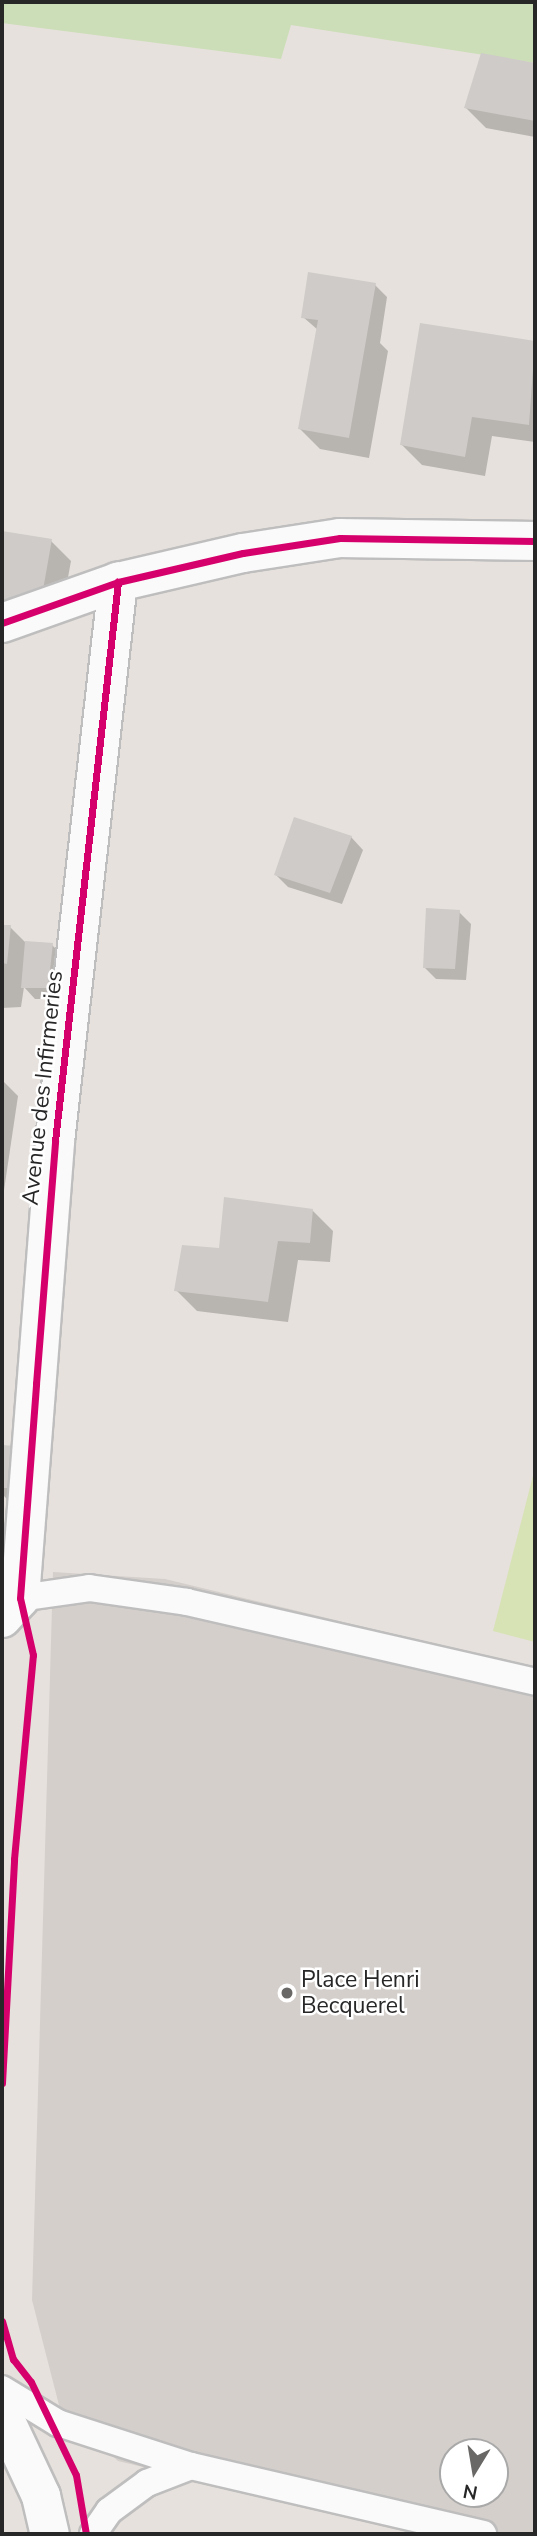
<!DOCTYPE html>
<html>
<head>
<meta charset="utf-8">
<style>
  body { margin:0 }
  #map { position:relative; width:537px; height:2536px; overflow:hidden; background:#e6e1dc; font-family:"Nunito Sans",sans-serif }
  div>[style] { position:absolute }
  .green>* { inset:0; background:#ccdeb7 }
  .pitch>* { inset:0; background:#d7e2b5 }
  .plaza>* { inset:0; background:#d4cfcb }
  .shadow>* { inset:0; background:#0003 }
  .building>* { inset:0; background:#cecbc8 }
  .roads { filter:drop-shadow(2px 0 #bfbebe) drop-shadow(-2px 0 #bfbebe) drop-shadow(0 2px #bfbebe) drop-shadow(0 -2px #bfbebe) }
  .lane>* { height:26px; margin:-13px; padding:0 13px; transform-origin:13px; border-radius:13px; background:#fbfafa }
  .street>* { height:38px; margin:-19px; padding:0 19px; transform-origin:19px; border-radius:19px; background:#fbfafa }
  .cycleway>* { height:7px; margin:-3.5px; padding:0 3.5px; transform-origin:3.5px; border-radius:3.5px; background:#d6006c }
  .dots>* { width:19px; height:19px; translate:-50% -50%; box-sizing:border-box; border:4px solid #fff; border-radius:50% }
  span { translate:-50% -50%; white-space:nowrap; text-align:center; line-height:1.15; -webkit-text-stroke:5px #fff; paint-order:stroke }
  .street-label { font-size:23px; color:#272727 }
  .poi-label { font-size:23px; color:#272727 }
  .left { translate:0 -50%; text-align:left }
  .frame { position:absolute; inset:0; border:4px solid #272727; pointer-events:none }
  .north { position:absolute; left:439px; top:2438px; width:70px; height:70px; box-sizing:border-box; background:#fff; border:2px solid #a9a9a9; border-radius:50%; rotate:191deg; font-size:19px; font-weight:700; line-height:28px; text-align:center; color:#272727 }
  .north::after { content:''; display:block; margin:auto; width:24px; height:32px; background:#6a6866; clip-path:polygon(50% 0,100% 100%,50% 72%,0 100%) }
</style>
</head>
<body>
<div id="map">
  <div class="green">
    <div style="clip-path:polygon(2px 2px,535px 2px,535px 63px,291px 25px,281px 59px,2px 23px)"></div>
  </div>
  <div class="pitch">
    <div style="clip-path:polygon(535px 1468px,535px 1642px,493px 1631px)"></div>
  </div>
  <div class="plaza">
    <div style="clip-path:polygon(evenodd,53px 1572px,165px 1579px,535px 1668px,535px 2534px,423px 2534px,118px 2461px,60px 2409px,32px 2300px,53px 1572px,453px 2452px,495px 2452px,495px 2494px,453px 2494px,453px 2452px)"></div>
  </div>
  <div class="shadow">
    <div style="clip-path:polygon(483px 55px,535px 65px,535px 137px,486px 128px,466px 108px)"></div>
    <div style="clip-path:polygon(375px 285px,387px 297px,380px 343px,388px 351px,369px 458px,320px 449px,300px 429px,318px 330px,303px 317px)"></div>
    <div style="clip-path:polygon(422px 325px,535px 343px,535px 442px,492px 436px,485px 476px,422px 465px,402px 445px)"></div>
    <div style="clip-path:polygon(2px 533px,51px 541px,71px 561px,62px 610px,2px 637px)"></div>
    <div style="clip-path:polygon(351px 837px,363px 850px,342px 904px,288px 887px,276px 875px)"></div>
    <div style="clip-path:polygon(459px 912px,471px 924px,466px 980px,436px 979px,424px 967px)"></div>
    <div style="clip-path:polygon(2px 927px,10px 927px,26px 943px,52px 945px,64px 957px,60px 999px,35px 999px,24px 987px,21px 1007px,2px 1008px)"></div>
    <div style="clip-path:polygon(2px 1080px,18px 1096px,3px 1197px,2px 1197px)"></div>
    <div style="clip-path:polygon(312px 1210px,333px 1231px,330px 1262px,298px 1260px,288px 1322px,197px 1311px,176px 1290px,220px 1250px)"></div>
    <div style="clip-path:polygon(2px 1447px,14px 1448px,24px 1499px,7px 1499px,2px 1494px)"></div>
  </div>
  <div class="building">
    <div style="clip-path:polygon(481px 53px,535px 63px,535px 121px,464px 108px)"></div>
    <div style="clip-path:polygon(308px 272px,376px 283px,349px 438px,298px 429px,318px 320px,301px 318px)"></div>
    <div style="clip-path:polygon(420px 323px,535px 341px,529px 425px,472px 417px,465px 457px,400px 445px)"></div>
    <div style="clip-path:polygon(2px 531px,52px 539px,43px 590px,2px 608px)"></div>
    <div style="clip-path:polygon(294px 817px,352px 836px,330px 893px,274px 875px)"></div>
    <div style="clip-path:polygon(426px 908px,460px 910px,455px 969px,423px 968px)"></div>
    <div style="clip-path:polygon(2px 925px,11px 925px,7px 964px,2px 963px)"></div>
    <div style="clip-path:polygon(25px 941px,53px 943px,48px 988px,21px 988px)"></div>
    <div style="clip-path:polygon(224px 1197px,313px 1209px,310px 1243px,278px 1241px,268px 1302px,174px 1291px,182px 1245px,219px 1248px)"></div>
    <div style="clip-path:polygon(2px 1445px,15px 1446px,12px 1488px,2px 1488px)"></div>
  </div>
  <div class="roads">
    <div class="lane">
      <div style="left:20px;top:1598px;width:70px;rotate:-8.2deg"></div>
      <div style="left:89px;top:1588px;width:99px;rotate:8.1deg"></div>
      <div style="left:187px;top:1602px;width:357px;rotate:12.9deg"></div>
      <div style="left:2px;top:2389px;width:66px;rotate:31.3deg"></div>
      <div style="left:58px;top:2423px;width:140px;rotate:17.9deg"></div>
      <div style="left:93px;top:2534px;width:28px;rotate:-55deg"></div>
      <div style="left:109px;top:2511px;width:47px;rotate:-36.4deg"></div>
      <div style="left:147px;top:2483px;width:47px;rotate:-21.1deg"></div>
      <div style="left:191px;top:2466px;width:300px;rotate:13.1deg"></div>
    </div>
    <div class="street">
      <div style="left:2px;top:623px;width:123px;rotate:-19.5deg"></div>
      <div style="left:118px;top:582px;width:128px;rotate:-13.1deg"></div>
      <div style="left:243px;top:553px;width:98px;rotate:-8.8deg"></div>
      <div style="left:340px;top:538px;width:195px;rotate:0.9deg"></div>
      <div style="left:2px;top:1618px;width:27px;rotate:-48deg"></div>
      <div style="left:20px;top:1598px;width:458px;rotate:-85.6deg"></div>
      <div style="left:55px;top:1141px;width:563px;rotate:-83.57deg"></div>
      <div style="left:2px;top:2413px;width:92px;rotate:64.8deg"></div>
      <div style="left:41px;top:2496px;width:39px;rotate:77deg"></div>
    </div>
  </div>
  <div class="cycleway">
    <div style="left:2px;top:623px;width:123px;rotate:-19.5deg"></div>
    <div style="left:118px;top:582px;width:128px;rotate:-13.1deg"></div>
    <div style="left:243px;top:553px;width:98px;rotate:-8.8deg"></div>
    <div style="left:340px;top:538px;width:195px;rotate:0.9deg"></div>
    <div style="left:2px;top:2083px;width:224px;rotate:-86.9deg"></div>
    <div style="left:14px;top:1859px;width:205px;rotate:-84.7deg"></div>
    <div style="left:33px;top:1655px;width:58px;rotate:-102.8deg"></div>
    <div style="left:20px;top:1598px;width:215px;rotate:-85.7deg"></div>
    <div style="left:36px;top:1384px;width:244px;rotate:-85.5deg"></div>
    <div style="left:55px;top:1141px;width:563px;rotate:-83.57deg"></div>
    <div style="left:2px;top:2321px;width:40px;rotate:74deg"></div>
    <div style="left:13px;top:2359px;width:29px;rotate:52deg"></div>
    <div style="left:31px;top:2382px;width:103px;rotate:64.2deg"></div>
    <div style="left:76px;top:2475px;width:60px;rotate:80.4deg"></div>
  </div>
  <div class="dots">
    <div style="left:287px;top:1993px;background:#6a6866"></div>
  </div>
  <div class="street-label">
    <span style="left:43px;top:1088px;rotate:-84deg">Avenue des Infirmeries</span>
  </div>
  <div class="poi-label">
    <span class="left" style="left:301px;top:1993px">Place Henri<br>Becquerel</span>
  </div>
  <div class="frame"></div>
  <div class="north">N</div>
</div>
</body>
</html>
